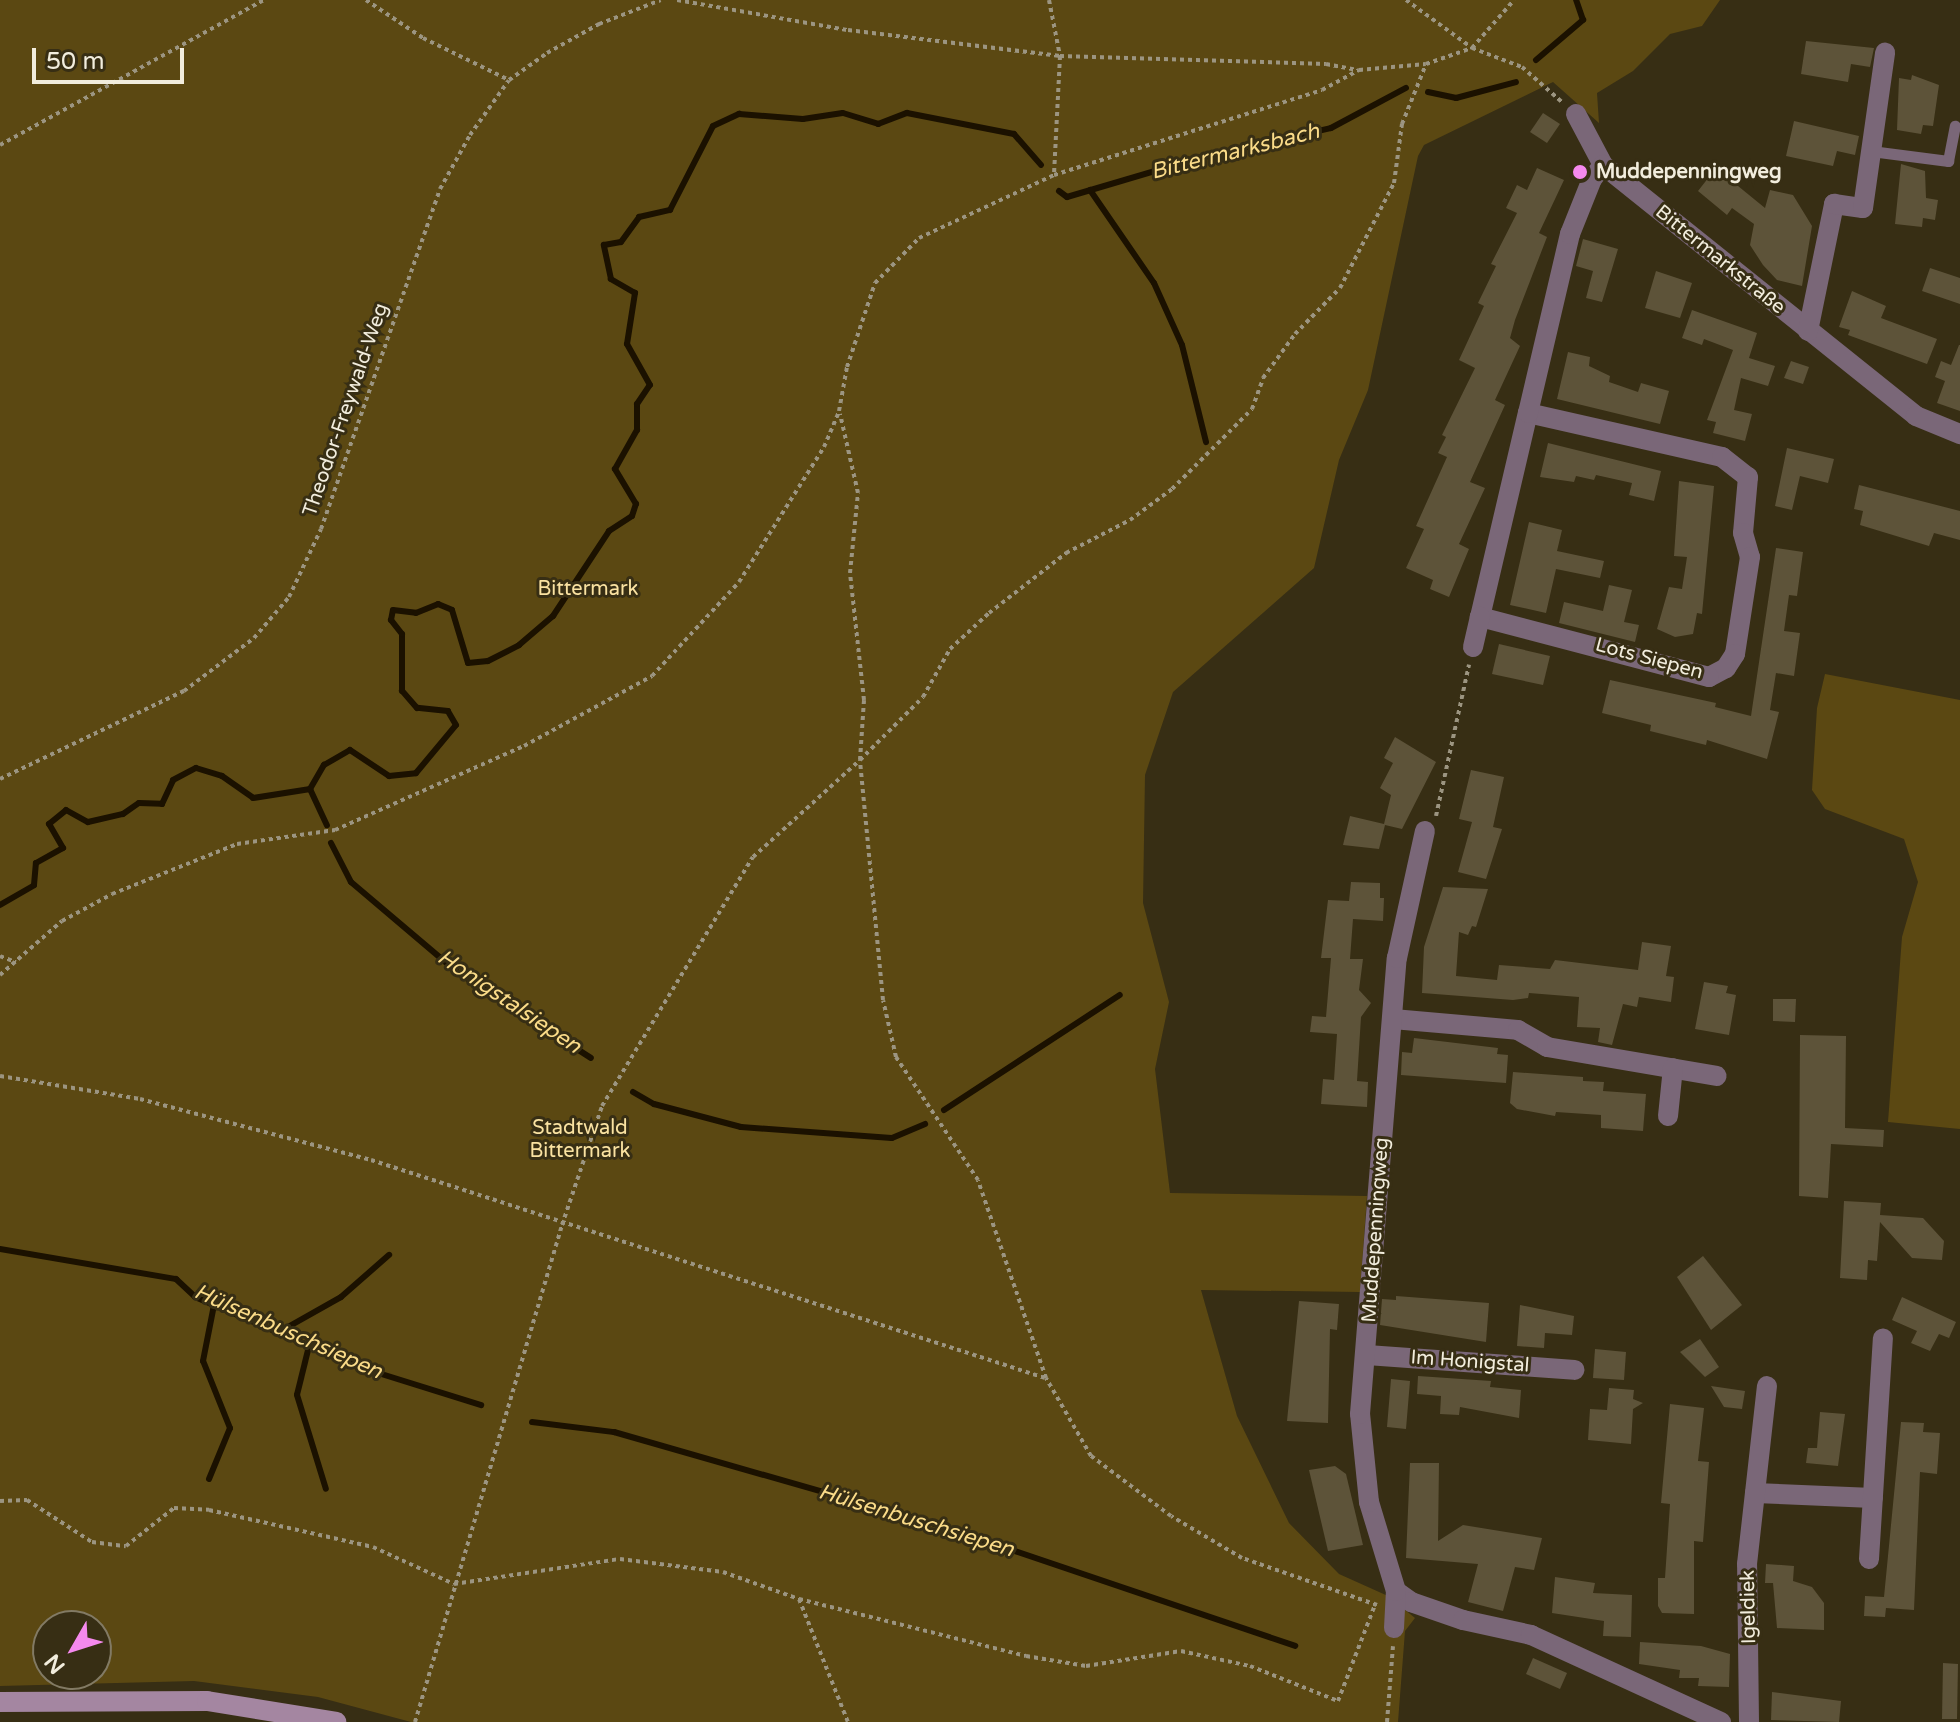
<!DOCTYPE html>
<html>
<head>
<meta charset="utf-8">
<style>
  body { margin:0 }
  #map { position:relative; width:1960px; height:1722px; overflow:hidden; background:#372e14; font-family:"Varela Round",sans-serif }
  div>[style] { position:absolute }
  .green>* { inset:0; background:#5b4812 }
  .stream>* { height:6px; margin:-3px; padding:0 3px; transform-origin:3px; border-radius:3px; background:#1b1100 }
  .building>* { inset:0; background:#5d5339 }
  .path>* { height:4px; margin-top:-2px; transform-origin:0; background:repeating-linear-gradient(90deg,#9c9581 0 4px,transparent 0 8px) }
  .lane>* { height:11px; margin:-5.5px; padding:0 5.5px; transform-origin:5.5px; border-radius:5.5px; background:#7a6778 }
  .street>* { height:20px; margin:-10px; padding:0 10px; transform-origin:10px; border-radius:10px; background:#7a6778 }
  .secondary>* { height:20px; margin:-10px; padding:0 10px; transform-origin:10px; border-radius:10px; background:#a486a1 }
  .dots>* { width:22px; height:22px; translate:-50% -50%; box-sizing:border-box; border:4px solid #372e14; border-radius:50% }
  span { translate:-50% -50%; white-space:nowrap; text-align:center; line-height:1.15; -webkit-text-stroke:6px #372e14; paint-order:stroke }
  .poi-label { font-size:20px; color:#f2eddd; font-weight:700 }
  .left { translate:0 -50%; text-align:left }
  .street-label { font-size:20px; color:#f2eddd }
  .park-label { font-size:20px; color:#fae2a1 }
  .water-label { font-size:22px; color:#fadb88; font-style:italic }
  .north { position:absolute; left:32px; top:1610px; width:80px; height:80px; box-sizing:border-box; background:#372e14; border:2px solid #827a64; border-radius:50%; rotate:231deg; font-size:22px; font-weight:700; line-height:32px; text-align:center; color:#f2eddd }
  .north::after { content:''; display:block; margin:auto; width:28px; height:36px; background:#f589ee; clip-path:polygon(50% 0,100% 100%,50% 72%,0 100%) }
  .scale { position:absolute; left:32px; top:48px; width:152px; height:36px; box-sizing:border-box; border:4px solid #f2eddd; border-top:0; padding-left:10px; font-size:24px; line-height:28px; white-space:nowrap; color:#f2eddd; -webkit-text-stroke:6px #372e14; paint-order:stroke }
</style>
</head>
<body>
<div id="map">
  <div class="green">
    <div style="clip-path:polygon(evenodd,0 0,1720px 0,1702px 26px,1670px 34px,1633px 71px,1597px 93px,1599px 123px,1553px 82px,1424px 145px,1418px 156px,1368px 390px,1339px 460px,1314px 568px,1173px 692px,1145px 775px,1143px 903px,1169px 1002px,1155px 1069px,1170px 1193px,1367px 1196px,1360px 1292px,1201px 1290px,1237px 1416px,1289px 1523px,1339px 1574px,1388px 1596px,1415px 1618px,1405px 1631px,1398px 1722px,411px 1722px,318px 1697px,194px 1681px,0 1686px,0 0,48px 1626px,96px 1626px,96px 1674px,48px 1674px,48px 1626px)"></div>
    <div style="clip-path:polygon(1825px 674px,1960px 700px,1960px 1129px,1888px 1122px,1902px 937px,1918px 882px,1904px 839px,1825px 809px,1812px 790px,1817px 708px)"></div>
  </div>
  <div class="stream">
    <div style="left:1536px;top:60px;width:62px;rotate:-40.4deg"></div>
    <div style="left:1583px;top:20px;width:21px;rotate:-109deg"></div>
    <div style="left:1428px;top:92px;width:29px;rotate:12deg"></div>
    <div style="left:1456px;top:98px;width:62px;rotate:-14.9deg"></div>
    <div style="left:1090px;top:190px;width:113px;rotate:55.5deg"></div>
    <div style="left:1154px;top:283px;width:68px;rotate:65.7deg"></div>
    <div style="left:1182px;top:345px;width:100px;rotate:76.1deg"></div>
    <div style="left:1059px;top:191px;width:10px;rotate:37deg"></div>
    <div style="left:1067px;top:197px;width:138px;rotate:-16.5deg"></div>
    <div style="left:1199px;top:158px;width:135px;rotate:-12.8deg"></div>
    <div style="left:1331px;top:128px;width:85px;rotate:-28.1deg"></div>
    <div style="left:310px;top:789px;width:40px;rotate:65deg"></div>
    <div style="left:331px;top:843px;width:44px;rotate:62.9deg"></div>
    <div style="left:351px;top:882px;width:139px;rotate:40.3deg"></div>
    <div style="left:457px;top:972px;width:159px;rotate:32.7deg"></div>
    <div style="left:0;top:905px;width:39px;rotate:-30deg"></div>
    <div style="left:34px;top:885px;width:22px;rotate:-85deg"></div>
    <div style="left:36px;top:863px;width:31px;rotate:-29deg"></div>
    <div style="left:63px;top:848px;width:28px;rotate:-120deg"></div>
    <div style="left:49px;top:824px;width:22px;rotate:-39deg"></div>
    <div style="left:66px;top:810px;width:25px;rotate:29deg"></div>
    <div style="left:88px;top:822px;width:36px;rotate:-13deg"></div>
    <div style="left:123px;top:814px;width:19px;rotate:-35deg"></div>
    <div style="left:139px;top:803px;width:23px;rotate:2deg"></div>
    <div style="left:162px;top:804px;width:26px;rotate:-65deg"></div>
    <div style="left:173px;top:780px;width:26px;rotate:-28deg"></div>
    <div style="left:196px;top:768px;width:27px;rotate:17deg"></div>
    <div style="left:222px;top:776px;width:38px;rotate:35deg"></div>
    <div style="left:253px;top:798px;width:58px;rotate:-9deg"></div>
    <div style="left:310px;top:789px;width:28px;rotate:-60deg"></div>
    <div style="left:324px;top:765px;width:30px;rotate:-30deg"></div>
    <div style="left:350px;top:750px;width:47px;rotate:33.7deg"></div>
    <div style="left:389px;top:776px;width:27px;rotate:-6deg"></div>
    <div style="left:416px;top:773px;width:62px;rotate:-50.2deg"></div>
    <div style="left:456px;top:725px;width:16px;rotate:-120deg"></div>
    <div style="left:448px;top:711px;width:31px;rotate:-174deg"></div>
    <div style="left:417px;top:708px;width:23px;rotate:-131deg"></div>
    <div style="left:402px;top:691px;width:57px;rotate:-90deg"></div>
    <div style="left:402px;top:634px;width:18px;rotate:-128deg"></div>
    <div style="left:391px;top:620px;width:10px;rotate:-79deg"></div>
    <div style="left:393px;top:610px;width:23px;rotate:7deg"></div>
    <div style="left:416px;top:613px;width:24px;rotate:-22deg"></div>
    <div style="left:438px;top:604px;width:15px;rotate:23deg"></div>
    <div style="left:452px;top:610px;width:55px;rotate:73.2deg"></div>
    <div style="left:468px;top:663px;width:20px;rotate:-6deg"></div>
    <div style="left:488px;top:661px;width:35px;rotate:-27deg"></div>
    <div style="left:519px;top:645px;width:45px;rotate:-40.5deg"></div>
    <div style="left:553px;top:616px;width:102px;rotate:-56.6deg"></div>
    <div style="left:609px;top:531px;width:27px;rotate:-33deg"></div>
    <div style="left:632px;top:516px;width:13px;rotate:-72deg"></div>
    <div style="left:636px;top:504px;width:41px;rotate:-121deg"></div>
    <div style="left:615px;top:469px;width:45px;rotate:-60.6deg"></div>
    <div style="left:637px;top:430px;width:26px;rotate:-90deg"></div>
    <div style="left:637px;top:404px;width:23px;rotate:-56deg"></div>
    <div style="left:650px;top:385px;width:47px;rotate:-119.3deg"></div>
    <div style="left:627px;top:344px;width:52px;rotate:-81.1deg"></div>
    <div style="left:635px;top:293px;width:28px;rotate:-150deg"></div>
    <div style="left:611px;top:279px;width:35px;rotate:-102deg"></div>
    <div style="left:604px;top:245px;width:17px;rotate:-10deg"></div>
    <div style="left:621px;top:242px;width:31px;rotate:-54deg"></div>
    <div style="left:639px;top:217px;width:32px;rotate:-13deg"></div>
    <div style="left:670px;top:210px;width:94px;rotate:-62.9deg"></div>
    <div style="left:713px;top:126px;width:29px;rotate:-25deg"></div>
    <div style="left:739px;top:114px;width:64px;rotate:4.5deg"></div>
    <div style="left:803px;top:119px;width:40px;rotate:-8.5deg"></div>
    <div style="left:843px;top:113px;width:37px;rotate:17deg"></div>
    <div style="left:878px;top:124px;width:31px;rotate:-21deg"></div>
    <div style="left:907px;top:113px;width:109px;rotate:11.1deg"></div>
    <div style="left:1014px;top:134px;width:41px;rotate:48.9deg"></div>
    <div style="left:633px;top:1092px;width:24px;rotate:30deg"></div>
    <div style="left:654px;top:1104px;width:90px;rotate:14.8deg"></div>
    <div style="left:741px;top:1127px;width:151px;rotate:4.2deg"></div>
    <div style="left:892px;top:1138px;width:36px;rotate:-23deg"></div>
    <div style="left:944px;top:1110px;width:210px;rotate:-33.2deg"></div>
    <div style="left:0;top:1249px;width:179px;rotate:9.7deg"></div>
    <div style="left:176px;top:1279px;width:26px;rotate:43deg"></div>
    <div style="left:195px;top:1297px;width:178px;rotate:23.1deg"></div>
    <div style="left:359px;top:1367px;width:128px;rotate:17.3deg"></div>
    <div style="left:279px;top:1332px;width:71px;rotate:-29.4deg"></div>
    <div style="left:341px;top:1297px;width:64px;rotate:-41.2deg"></div>
    <div style="left:309px;top:1346px;width:50px;rotate:103.8deg"></div>
    <div style="left:297px;top:1395px;width:98px;rotate:72.9deg"></div>
    <div style="left:532px;top:1422px;width:83px;rotate:7deg"></div>
    <div style="left:614px;top:1432px;width:340px;rotate:16deg"></div>
    <div style="left:941px;top:1526px;width:374px;rotate:18.7deg"></div>
    <div style="left:209px;top:1479px;width:55px;rotate:-67.6deg"></div>
    <div style="left:230px;top:1428px;width:72px;rotate:-111.9deg"></div>
    <div style="left:203px;top:1361px;width:57px;rotate:-78.9deg"></div>
  </div>
  <div class="building">
    <div style="clip-path:polygon(1806px 41px,1874px 48px,1870px 67px,1851px 64px,1848px 82px,1801px 74px)"></div>
    <div style="clip-path:polygon(1912px 75px,1939px 85px,1933px 126px,1923px 125px,1921px 134px,1897px 130px,1899px 78px,1911px 80px)"></div>
    <div style="clip-path:polygon(1543px 113px,1560px 124px,1547px 143px,1530px 132px)"></div>
    <div style="clip-path:polygon(1794px 121px,1859px 136px,1855px 155px,1837px 151px,1833px 166px,1786px 156px)"></div>
    <div style="clip-path:polygon(1901px 164px,1925px 171px,1926px 198px,1938px 200px,1935px 220px,1923px 218px,1922px 227px,1895px 224px)"></div>
    <div style="clip-path:polygon(1537px 168px,1564px 180px,1539px 233px,1547px 237px,1515px 320px,1510px 338px,1520px 346px,1495px 400px,1505px 405px,1470px 482px,1485px 488px,1459px 544px,1469px 549px,1449px 597px,1430px 589px,1433px 580px,1406px 568px,1424px 529px,1416px 526px,1447px 457px,1438px 453px,1446px 437px,1442px 435px,1475px 368px,1459px 360px,1484px 306px,1478px 303px,1496px 266px,1491px 264px,1517px 213px,1506px 208px,1517px 185px,1527px 190px)"></div>
    <div style="clip-path:polygon(1716px 168px,1765px 208px,1770px 190px,1793px 195px,1812px 226px,1802px 286px,1777px 280px,1763px 265px,1750px 245px,1754px 224px,1732px 208px,1727px 215px,1698px 191px)"></div>
    <div style="clip-path:polygon(1583px 239px,1618px 249px,1602px 302px,1586px 298px,1593px 271px,1576px 266px)"></div>
    <div style="clip-path:polygon(1930px 268px,1960px 278px,1960px 304px,1922px 291px)"></div>
    <div style="clip-path:polygon(1656px 271px,1692px 283px,1680px 318px,1645px 308px)"></div>
    <div style="clip-path:polygon(1852px 291px,1886px 306px,1881px 318px,1937px 339px,1927px 364px,1848px 335px,1850px 330px,1839px 327px)"></div>
    <div style="clip-path:polygon(1692px 310px,1757px 333px,1749px 358px,1775px 366px,1768px 386px,1741px 378px,1734px 410px,1752px 414px,1745px 441px,1713px 433px,1716px 422px,1707px 420px,1733px 350px,1704px 339px,1702px 345px,1682px 338px)"></div>
    <div style="clip-path:polygon(1959px 345px,1960px 345px,1960px 411px,1937px 403px,1945px 381px,1935px 377px,1941px 361px,1951px 365px)"></div>
    <div style="clip-path:polygon(1568px 352px,1590px 357px,1589px 366px,1610px 376px,1609px 382px,1638px 392px,1641px 383px,1669px 391px,1660px 424px,1557px 399px)"></div>
    <div style="clip-path:polygon(1791px 361px,1809px 367px,1803px 384px,1784px 378px)"></div>
    <div style="clip-path:polygon(1548px 443px,1661px 471px,1654px 501px,1629px 495px,1632px 483px,1596px 475px,1594px 480px,1576px 476px,1574px 482px,1540px 477px)"></div>
    <div style="clip-path:polygon(1787px 448px,1834px 459px,1828px 483px,1800px 476px,1792px 510px,1775px 506px)"></div>
    <div style="clip-path:polygon(1679px 481px,1714px 486px,1702px 614px,1697px 613px,1693px 634px,1675px 637px,1657px 629px,1669px 587px,1682px 589px,1687px 557px,1674px 556px)"></div>
    <div style="clip-path:polygon(1859px 485px,1960px 511px,1960px 540px,1934px 533px,1929px 546px,1860px 525px,1863px 511px,1854px 509px)"></div>
    <div style="clip-path:polygon(1529px 522px,1562px 530px,1557px 551px,1604px 561px,1600px 578px,1556px 569px,1546px 613px,1510px 605px)"></div>
    <div style="clip-path:polygon(1776px 548px,1803px 552px,1797px 596px,1789px 595px,1784px 631px,1800px 633px,1794px 676px,1776px 673px,1770px 710px,1779px 712px,1767px 759px,1707px 740px,1706px 745px,1650px 731px,1651px 725px,1602px 713px,1610px 680px,1716px 703px,1715px 707px,1751px 716px)"></div>
    <div style="clip-path:polygon(1609px 585px,1632px 590px,1624px 622px,1639px 625px,1635px 642px,1559px 623px,1564px 602px,1603px 611px)"></div>
    <div style="clip-path:polygon(1499px 644px,1550px 656px,1543px 685px,1492px 674px)"></div>
    <div style="clip-path:polygon(1395px 737px,1436px 762px,1402px 829px,1385px 825px,1379px 849px,1343px 845px,1350px 816px,1384px 824px,1391px 795px,1380px 788px,1393px 763px,1384px 758px)"></div>
    <div style="clip-path:polygon(1471px 770px,1504px 777px,1493px 827px,1502px 829px,1486px 879px,1458px 872px,1472px 822px,1459px 819px)"></div>
    <div style="clip-path:polygon(1351px 882px,1380px 883px,1380px 898px,1384px 898px,1383px 921px,1353px 919px,1350px 959px,1363px 959px,1359px 990px,1371px 1003px,1361px 1017px,1357px 1081px,1368px 1082px,1367px 1107px,1321px 1104px,1323px 1079px,1334px 1080px,1337px 1034px,1310px 1032px,1312px 1016px,1326px 1017px,1331px 958px,1321px 958px,1328px 900px,1349px 901px)"></div>
    <div style="clip-path:polygon(1443px 887px,1488px 889px,1476px 927px,1472px 926px,1468px 935px,1459px 932px,1456px 976px,1497px 980px,1499px 965px,1550px 969px,1555px 960px,1638px 970px,1642px 942px,1671px 946px,1666px 976px,1674px 977px,1671px 1002px,1639px 997px,1637px 1007px,1623px 1004px,1612px 1045px,1598px 1042px,1600px 1028px,1577px 1027px,1579px 997px,1529px 993px,1528px 998px,1513px 1000px,1422px 993px,1424px 947px)"></div>
    <div style="clip-path:polygon(1704px 982px,1728px 986px,1726px 993px,1736px 995px,1729px 1035px,1695px 1029px)"></div>
    <div style="clip-path:polygon(1773px 999px,1796px 999px,1795px 1022px,1773px 1021px)"></div>
    <div style="clip-path:polygon(1800px 1035px,1846px 1036px,1845px 1128px,1884px 1130px,1883px 1147px,1831px 1144px,1828px 1198px,1799px 1196px)"></div>
    <div style="clip-path:polygon(1414px 1038px,1498px 1048px,1497px 1054px,1508px 1055px,1506px 1083px,1401px 1075px,1402px 1052px,1412px 1053px)"></div>
    <div style="clip-path:polygon(1513px 1072px,1583px 1077px,1583px 1081px,1604px 1082px,1603px 1091px,1646px 1094px,1643px 1131px,1601px 1128px,1601px 1115px,1556px 1112px,1555px 1116px,1517px 1109px,1510px 1103px)"></div>
    <div style="clip-path:polygon(1844px 1201px,1881px 1203px,1880px 1215px,1923px 1218px,1944px 1241px,1942px 1260px,1912px 1258px,1880px 1222px,1877px 1261px,1868px 1260px,1867px 1280px,1840px 1278px)"></div>
    <div style="clip-path:polygon(1703px 1256px,1742px 1305px,1711px 1330px,1677px 1277px)"></div>
    <div style="clip-path:polygon(1396px 1296px,1489px 1303px,1486px 1342px,1380px 1325px,1382px 1299px,1396px 1300px)"></div>
    <div style="clip-path:polygon(1902px 1297px,1956px 1322px,1949px 1338px,1939px 1334px,1930px 1351px,1911px 1343px,1917px 1331px,1892px 1320px)"></div>
    <div style="clip-path:polygon(1299px 1301px,1339px 1304px,1337px 1330px,1330px 1329px,1328px 1423px,1287px 1421px)"></div>
    <div style="clip-path:polygon(1520px 1305px,1574px 1316px,1572px 1335px,1545px 1333px,1544px 1348px,1517px 1346px)"></div>
    <div style="clip-path:polygon(1700px 1339px,1719px 1367px,1705px 1377px,1680px 1352px)"></div>
    <div style="clip-path:polygon(1595px 1349px,1626px 1352px,1624px 1380px,1593px 1378px)"></div>
    <div style="clip-path:polygon(1418px 1376px,1491px 1381px,1490px 1387px,1521px 1390px,1519px 1418px,1460px 1407px,1459px 1415px,1440px 1414px,1441px 1396px,1417px 1394px)"></div>
    <div style="clip-path:polygon(1391px 1379px,1410px 1381px,1406px 1429px,1387px 1427px)"></div>
    <div style="clip-path:polygon(1711px 1386px,1745px 1391px,1742px 1409px,1724px 1407px)"></div>
    <div style="clip-path:polygon(1609px 1388px,1634px 1390px,1633px 1399px,1643px 1403px,1633px 1409px,1631px 1444px,1588px 1440px,1590px 1409px,1607px 1410px)"></div>
    <div style="clip-path:polygon(1670px 1404px,1704px 1408px,1698px 1461px,1709px 1462px,1703px 1542px,1694px 1541px,1694px 1614px,1662px 1613px,1658px 1606px,1658px 1578px,1665px 1578px,1670px 1504px,1661px 1503px)"></div>
    <div style="clip-path:polygon(1820px 1412px,1845px 1414px,1838px 1466px,1806px 1463px,1808px 1448px,1817px 1448px)"></div>
    <div style="clip-path:polygon(1901px 1422px,1924px 1423px,1923px 1432px,1940px 1433px,1937px 1474px,1920px 1472px,1914px 1610px,1886px 1608px,1885px 1617px,1864px 1616px,1865px 1596px,1884px 1597px)"></div>
    <div style="clip-path:polygon(1410px 1463px,1439px 1463px,1438px 1541px,1463px 1525px,1542px 1538px,1534px 1570px,1515px 1567px,1503px 1611px,1468px 1602px,1478px 1564px,1406px 1558px)"></div>
    <div style="clip-path:polygon(1335px 1466px,1346px 1474px,1363px 1545px,1328px 1551px,1309px 1470px)"></div>
    <div style="clip-path:polygon(1766px 1564px,1794px 1566px,1793px 1581px,1812px 1587px,1824px 1603px,1824px 1630px,1777px 1628px,1773px 1583px,1765px 1583px)"></div>
    <div style="clip-path:polygon(1555px 1577px,1595px 1583px,1593px 1593px,1632px 1595px,1631px 1637px,1603px 1636px,1604px 1621px,1552px 1613px)"></div>
    <div style="clip-path:polygon(1640px 1642px,1701px 1646px,1730px 1654px,1729px 1687px,1698px 1686px,1699px 1678px,1679px 1678px,1680px 1670px,1639px 1664px)"></div>
    <div style="clip-path:polygon(1533px 1658px,1567px 1673px,1560px 1689px,1526px 1674px)"></div>
    <div style="clip-path:polygon(1943px 1663px,1958px 1664px,1957px 1719px,1942px 1719px)"></div>
    <div style="clip-path:polygon(1772px 1692px,1841px 1701px,1839px 1722px,1771px 1720px)"></div>
  </div>
  <div class="path">
    <div style="left:366px;top:0;width:69px;rotate:33.7deg"></div>
    <div style="left:423px;top:38px;width:96px;rotate:26deg"></div>
    <div style="left:677px;top:0;width:174px;rotate:10deg"></div>
    <div style="left:848px;top:30px;width:214px;rotate:7deg"></div>
    <div style="left:1060px;top:56px;width:266px;rotate:1.7deg"></div>
    <div style="left:1326px;top:64px;width:33px;rotate:11deg"></div>
    <div style="left:1049px;top:0;width:57px;rotate:78.9deg"></div>
    <div style="left:1060px;top:56px;width:119px;rotate:92.9deg"></div>
    <div style="left:1406px;top:0;width:82px;rotate:36deg"></div>
    <div style="left:1472px;top:48px;width:53px;rotate:20.8deg"></div>
    <div style="left:1522px;top:67px;width:55px;rotate:41.3deg"></div>
    <div style="left:0;top:145px;width:301px;rotate:-28.8deg"></div>
    <div style="left:0;top:779px;width:204px;rotate:-25.6deg"></div>
    <div style="left:184px;top:691px;width:88px;rotate:-37.1deg"></div>
    <div style="left:254px;top:638px;width:54px;rotate:-49.5deg"></div>
    <div style="left:289px;top:597px;width:75px;rotate:-64.8deg"></div>
    <div style="left:321px;top:529px;width:360px;rotate:-70.7deg"></div>
    <div style="left:440px;top:189px;width:62px;rotate:-60.9deg"></div>
    <div style="left:470px;top:135px;width:67px;rotate:-54.7deg"></div>
    <div style="left:509px;top:80px;width:47px;rotate:-35.4deg"></div>
    <div style="left:547px;top:53px;width:60px;rotate:-29.1deg"></div>
    <div style="left:599px;top:24px;width:66px;rotate:-21.2deg"></div>
    <div style="left:1436px;top:816px;width:155px;rotate:-77.7deg"></div>
    <div style="left:0;top:956px;width:17px;rotate:21deg"></div>
    <div style="left:0;top:975px;width:82px;rotate:-41.1deg"></div>
    <div style="left:62px;top:921px;width:57px;rotate:-28.4deg"></div>
    <div style="left:112px;top:894px;width:135px;rotate:-21.8deg"></div>
    <div style="left:237px;top:844px;width:99px;rotate:-8.1deg"></div>
    <div style="left:335px;top:830px;width:207px;rotate:-24deg"></div>
    <div style="left:524px;top:746px;width:146px;rotate:-28.7deg"></div>
    <div style="left:652px;top:676px;width:128px;rotate:-47.2deg"></div>
    <div style="left:739px;top:582px;width:160px;rotate:-57.8deg"></div>
    <div style="left:824px;top:447px;width:39px;rotate:-67deg"></div>
    <div style="left:839px;top:411px;width:45px;rotate:-79.7deg"></div>
    <div style="left:847px;top:367px;width:89px;rotate:-71.6deg"></div>
    <div style="left:875px;top:283px;width:63px;rotate:-45.6deg"></div>
    <div style="left:919px;top:238px;width:149px;rotate:-25deg"></div>
    <div style="left:1054px;top:175px;width:281px;rotate:-17.6deg"></div>
    <div style="left:1322px;top:90px;width:42px;rotate:-28.4deg"></div>
    <div style="left:1359px;top:70px;width:67px;rotate:-5.1deg"></div>
    <div style="left:1426px;top:64px;width:49px;rotate:-19.2deg"></div>
    <div style="left:1472px;top:48px;width:64px;rotate:-48.8deg"></div>
    <div style="left:0;top:1076px;width:142px;rotate:9.3deg"></div>
    <div style="left:140px;top:1099px;width:239px;rotate:14.8deg"></div>
    <div style="left:371px;top:1160px;width:708px;rotate:17.92deg"></div>
    <div style="left:0;top:1501px;width:27px;rotate:-2deg"></div>
    <div style="left:27px;top:1500px;width:77px;rotate:32.9deg"></div>
    <div style="left:92px;top:1542px;width:34px;rotate:7deg"></div>
    <div style="left:126px;top:1546px;width:61px;rotate:-38.4deg"></div>
    <div style="left:174px;top:1508px;width:35px;rotate:3deg"></div>
    <div style="left:209px;top:1510px;width:168px;rotate:12.7deg"></div>
    <div style="left:373px;top:1547px;width:89px;rotate:24.6deg"></div>
    <div style="left:454px;top:1584px;width:168px;rotate:-8.6deg"></div>
    <div style="left:620px;top:1559px;width:104px;rotate:7.2deg"></div>
    <div style="left:723px;top:1572px;width:81px;rotate:19.6deg"></div>
    <div style="left:799px;top:1599px;width:234px;rotate:14.1deg"></div>
    <div style="left:1026px;top:1656px;width:61px;rotate:9.5deg"></div>
    <div style="left:1086px;top:1666px;width:96px;rotate:-9deg"></div>
    <div style="left:1181px;top:1651px;width:71px;rotate:12.3deg"></div>
    <div style="left:1250px;top:1666px;width:95px;rotate:21.7deg"></div>
    <div style="left:1338px;top:1701px;width:101px;rotate:-69deg"></div>
    <div style="left:799px;top:1599px;width:132px;rotate:68.3deg"></div>
    <div style="left:1377px;top:1605px;width:143px;rotate:-160.8deg"></div>
    <div style="left:1242px;top:1558px;width:82px;rotate:-149.4deg"></div>
    <div style="left:1171px;top:1516px;width:100px;rotate:-143.1deg"></div>
    <div style="left:1091px;top:1456px;width:90px;rotate:-120deg"></div>
    <div style="left:1046px;top:1378px;width:209px;rotate:-109deg"></div>
    <div style="left:978px;top:1180px;width:148px;rotate:-123.7deg"></div>
    <div style="left:896px;top:1057px;width:58px;rotate:-102.8deg"></div>
    <div style="left:883px;top:1000px;width:241px;rotate:-95.5deg"></div>
    <div style="left:860px;top:760px;width:89px;rotate:-45deg"></div>
    <div style="left:923px;top:697px;width:55px;rotate:-60.6deg"></div>
    <div style="left:950px;top:649px;width:53px;rotate:-42.7deg"></div>
    <div style="left:989px;top:613px;width:98px;rotate:-37.9deg"></div>
    <div style="left:1066px;top:553px;width:72px;rotate:-27.3deg"></div>
    <div style="left:1130px;top:520px;width:52px;rotate:-36.4deg"></div>
    <div style="left:1172px;top:489px;width:113px;rotate:-45deg"></div>
    <div style="left:1252px;top:409px;width:33px;rotate:-70deg"></div>
    <div style="left:1263px;top:378px;width:54px;rotate:-54deg"></div>
    <div style="left:1295px;top:334px;width:64px;rotate:-45.6deg"></div>
    <div style="left:1340px;top:288px;width:118px;rotate:-62.8deg"></div>
    <div style="left:1394px;top:183px;width:60px;rotate:-82.3deg"></div>
    <div style="left:1402px;top:124px;width:65px;rotate:-68.2deg"></div>
    <div style="left:415px;top:1722px;width:518px;rotate:-73.52deg"></div>
    <div style="left:562px;top:1225px;width:126px;rotate:-71.4deg"></div>
    <div style="left:602px;top:1106px;width:291px;rotate:-58.8deg"></div>
    <div style="left:753px;top:857px;width:144px;rotate:-42.2deg"></div>
    <div style="left:860px;top:760px;width:60px;rotate:-86.2deg"></div>
    <div style="left:864px;top:700px;width:128px;rotate:-96.3deg"></div>
    <div style="left:850px;top:573px;width:80px;rotate:-84.3deg"></div>
    <div style="left:858px;top:493px;width:81px;rotate:-102.8deg"></div>
    <div style="left:1387px;top:1722px;width:76px;rotate:-85.5deg"></div>
  </div>
  <div class="lane">
    <div style="left:1871px;top:151px;width:78px;rotate:7.4deg"></div>
    <div style="left:1948px;top:161px;width:36px;rotate:-79deg"></div>
  </div>
  <div class="street">
    <div style="left:1576px;top:114px;width:58px;rotate:62.1deg"></div>
    <div style="left:1603px;top:165px;width:401px;rotate:38.7deg"></div>
    <div style="left:1916px;top:416px;width:48px;rotate:22.2deg"></div>
    <div style="left:1808px;top:331px;width:130px;rotate:-78.4deg"></div>
    <div style="left:1834px;top:204px;width:29px;rotate:8deg"></div>
    <div style="left:1863px;top:208px;width:157px;rotate:-81.9deg"></div>
    <div style="left:1528px;top:413px;width:199px;rotate:12.8deg"></div>
    <div style="left:1722px;top:457px;width:33px;rotate:38deg"></div>
    <div style="left:1748px;top:477px;width:56px;rotate:95.1deg"></div>
    <div style="left:1743px;top:533px;width:25px;rotate:74deg"></div>
    <div style="left:1750px;top:557px;width:98px;rotate:98.8deg"></div>
    <div style="left:1735px;top:654px;width:17px;rotate:123deg"></div>
    <div style="left:1726px;top:668px;width:19px;rotate:152deg"></div>
    <div style="left:1709px;top:677px;width:237px;rotate:-165.3deg"></div>
    <div style="left:1480px;top:617px;width:210px;rotate:-76.8deg"></div>
    <div style="left:1528px;top:413px;width:184px;rotate:-76.8deg"></div>
    <div style="left:1570px;top:234px;width:59px;rotate:-68.2deg"></div>
    <div style="left:1592px;top:179px;width:18px;rotate:-52deg"></div>
    <div style="left:1473px;top:647px;width:31px;rotate:-77deg"></div>
    <div style="left:1393px;top:1019px;width:125px;rotate:5deg"></div>
    <div style="left:1518px;top:1030px;width:34px;rotate:30deg"></div>
    <div style="left:1547px;top:1047px;width:172px;rotate:9.7deg"></div>
    <div style="left:1668px;top:1116px;width:48px;rotate:-84.1deg"></div>
    <div style="left:1367px;top:1355px;width:208px;rotate:4.1deg"></div>
    <div style="left:1755px;top:1493px;width:118px;rotate:2.4deg"></div>
    <div style="left:1869px;top:1559px;width:221px;rotate:-86.4deg"></div>
    <div style="left:1396px;top:1591px;width:19px;rotate:36deg"></div>
    <div style="left:1411px;top:1602px;width:55px;rotate:19.1deg"></div>
    <div style="left:1463px;top:1620px;width:70px;rotate:12.4deg"></div>
    <div style="left:1531px;top:1635px;width:209px;rotate:24.6deg"></div>
    <div style="left:1394px;top:1628px;width:37px;rotate:-87deg"></div>
    <div style="left:1396px;top:1591px;width:93px;rotate:-106.9deg"></div>
    <div style="left:1369px;top:1502px;width:88px;rotate:-95.8deg"></div>
    <div style="left:1360px;top:1414px;width:457px;rotate:-85.4deg"></div>
    <div style="left:1397px;top:958px;width:130px;rotate:-77.6deg"></div>
    <div style="left:1749px;top:1722px;width:158px;rotate:-90.7deg"></div>
    <div style="left:1747px;top:1564px;width:179px;rotate:-83.6deg"></div>
  </div>
  <div class="secondary">
    <div style="left:0;top:1702px;width:207px;rotate:-0.3deg"></div>
    <div style="left:207px;top:1701px;width:131px;rotate:9.2deg"></div>
  </div>
  <div class="dots">
    <div style="left:1580px;top:172px;background:#f589ee"></div>
  </div>
  <div class="poi-label">
    <span class="left" style="left:1596px;top:172px">Muddepenningweg</span>
  </div>
  <div class="street-label">
    <span style="left:1720px;top:260px;rotate:39deg">Bittermarkstraße</span>
    <span style="left:346px;top:410px;rotate:-71deg">Theodor-Freywald-Weg</span>
    <span style="left:1649px;top:659px;rotate:15deg">Lots Siepen</span>
    <span style="left:1376px;top:1230px;rotate:-86deg">Muddepenningweg</span>
    <span style="left:1470px;top:1362px;rotate:4deg">Im Honigstal</span>
    <span style="left:1749px;top:1607px;rotate:-91deg">Igeldiek</span>
  </div>
  <div class="park-label">
    <span style="left:588px;top:589px">Bittermark</span>
    <span style="left:580px;top:1140px">Stadtwald<br>Bittermark</span>
  </div>
  <div class="water-label">
    <span style="left:1235px;top:152px;rotate:-14deg">Bittermarksbach</span>
    <span style="left:509px;top:1002px;rotate:34deg">Honigstalsiepen</span>
    <span style="left:288px;top:1332px;rotate:24deg">Hülsenbuschsiepen</span>
    <span style="left:916px;top:1521px;rotate:17deg">Hülsenbuschsiepen</span>
  </div>
  <div class="north">N</div>
  <div class="scale">50 m</div>
</div>
</body>
</html>
